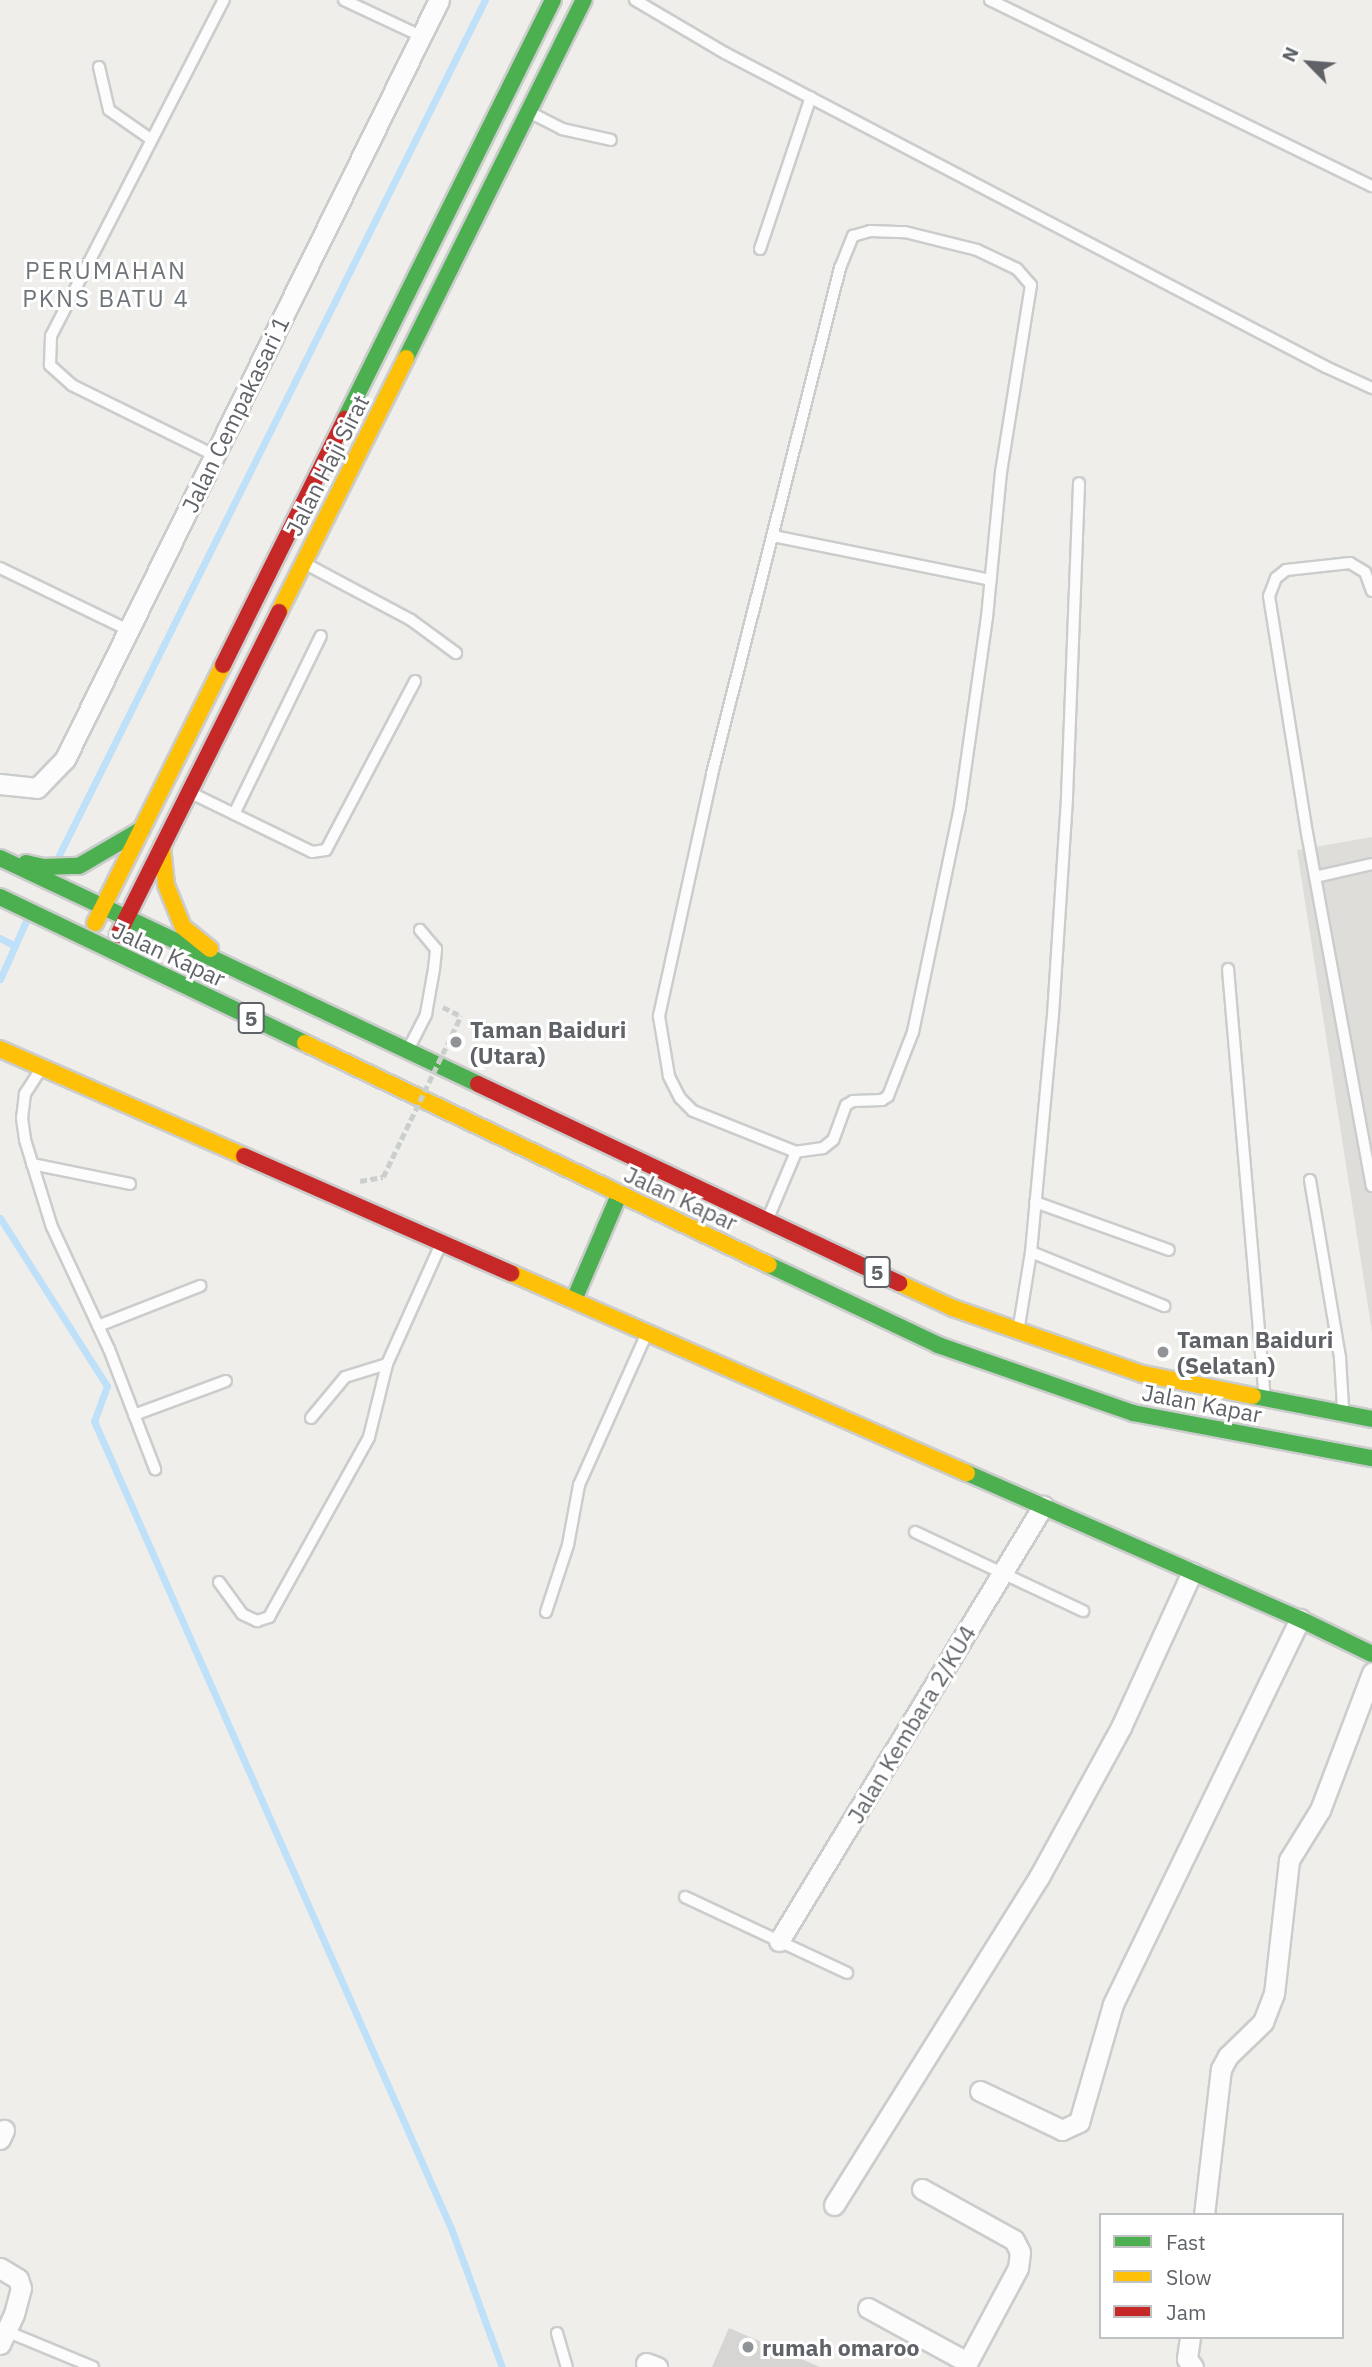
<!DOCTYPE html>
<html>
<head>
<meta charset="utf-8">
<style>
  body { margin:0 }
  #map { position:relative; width:1372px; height:2367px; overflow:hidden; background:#efeeea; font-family:"IBM Plex Sans",sans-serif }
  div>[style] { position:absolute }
  .industrial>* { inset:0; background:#dfddda }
  .stream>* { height:7px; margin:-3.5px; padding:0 3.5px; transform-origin:3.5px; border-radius:3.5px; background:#bfe0f9 }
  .building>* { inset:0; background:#d6d5d3 }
  .path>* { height:4.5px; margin-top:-2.25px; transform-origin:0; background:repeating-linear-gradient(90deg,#cacfcc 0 7px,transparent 0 10.5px) }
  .roads { filter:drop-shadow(2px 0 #cbcccc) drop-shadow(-2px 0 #cbcccc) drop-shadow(0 2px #cbcccc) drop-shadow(0 -2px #cbcccc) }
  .lane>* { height:10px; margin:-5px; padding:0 5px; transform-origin:5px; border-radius:5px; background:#fdfcfc }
  .street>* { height:19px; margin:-9.5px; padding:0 9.5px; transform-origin:9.5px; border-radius:9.5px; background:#fdfcfc }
  .fast>* { height:16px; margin:-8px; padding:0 8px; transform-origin:8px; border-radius:8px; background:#4caf50 }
  .slow>* { height:16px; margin:-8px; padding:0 8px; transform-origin:8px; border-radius:8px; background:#ffc107 }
  .jam>* { height:16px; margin:-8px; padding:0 8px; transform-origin:8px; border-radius:8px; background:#c62828 }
  .path-bridge>* { height:4.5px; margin-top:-2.25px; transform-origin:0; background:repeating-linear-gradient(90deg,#cacfcc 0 7px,transparent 0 10.5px) }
  .dots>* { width:19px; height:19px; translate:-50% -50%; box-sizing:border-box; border:4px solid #fff; border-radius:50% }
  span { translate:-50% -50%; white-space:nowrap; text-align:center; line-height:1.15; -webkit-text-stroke:6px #fff; paint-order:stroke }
  .shield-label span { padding:2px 5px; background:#fff; border:2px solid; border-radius:5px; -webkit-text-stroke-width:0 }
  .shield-label { font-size:21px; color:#5f6368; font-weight:700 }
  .street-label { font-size:23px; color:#5f6368 }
  .poi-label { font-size:23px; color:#5f6368; font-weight:700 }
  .left { translate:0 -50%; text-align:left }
  .neighbourhood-label { font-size:24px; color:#70757a; letter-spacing:2px }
  .legend { position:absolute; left:1099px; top:2213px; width:245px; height:126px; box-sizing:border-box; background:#fff; border:2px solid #bfc1c3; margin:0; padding:9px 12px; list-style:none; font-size:21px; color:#5f6368 }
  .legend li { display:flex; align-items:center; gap:14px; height:35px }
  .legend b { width:35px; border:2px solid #bfc1c3 }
  .north { position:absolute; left:1274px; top:28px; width:70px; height:70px; -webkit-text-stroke:5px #fff; paint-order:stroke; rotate:295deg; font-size:19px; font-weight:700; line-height:28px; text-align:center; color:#5f6368 }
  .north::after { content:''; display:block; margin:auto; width:24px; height:32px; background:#5f6368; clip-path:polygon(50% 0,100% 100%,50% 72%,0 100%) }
</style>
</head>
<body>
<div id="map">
  <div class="industrial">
    <div style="clip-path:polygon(1372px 837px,1372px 1332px,1297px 850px)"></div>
  </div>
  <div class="stream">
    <div style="left:59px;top:855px;width:955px;rotate:-63.52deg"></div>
    <div style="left:0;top:938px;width:16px;rotate:27deg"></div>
    <div style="left:0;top:979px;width:66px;rotate:-65.8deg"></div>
    <div style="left:0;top:1218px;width:199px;rotate:57.5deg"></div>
    <div style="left:107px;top:1386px;width:37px;rotate:110deg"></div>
    <div style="left:94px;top:1421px;width:882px;rotate:66.14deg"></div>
    <div style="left:451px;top:2228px;width:148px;rotate:69.9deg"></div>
  </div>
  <div class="building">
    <div style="clip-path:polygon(729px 2328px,820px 2367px,712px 2367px)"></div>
  </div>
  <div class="path">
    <div style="left:443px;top:1007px;width:20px;rotate:27deg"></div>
    <div style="left:360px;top:1181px;width:23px;rotate:-10deg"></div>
  </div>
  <div class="roads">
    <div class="lane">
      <div style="left:344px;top:0;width:85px;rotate:25.1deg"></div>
      <div style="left:635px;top:0;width:104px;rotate:30.5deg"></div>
      <div style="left:725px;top:53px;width:678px;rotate:27.59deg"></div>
      <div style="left:1326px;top:367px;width:51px;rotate:24.5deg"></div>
      <div style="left:990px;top:0;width:425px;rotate:26deg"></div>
      <div style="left:99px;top:67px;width:44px;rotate:76.9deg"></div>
      <div style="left:109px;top:110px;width:52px;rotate:34.9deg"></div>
      <div style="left:529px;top:112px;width:37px;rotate:27deg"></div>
      <div style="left:562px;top:129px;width:50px;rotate:12.7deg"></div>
      <div style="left:870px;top:231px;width:35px;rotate:2deg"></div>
      <div style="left:905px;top:232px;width:74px;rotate:14deg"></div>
      <div style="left:977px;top:250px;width:44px;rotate:25.4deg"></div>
      <div style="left:1017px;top:269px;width:21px;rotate:49deg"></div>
      <div style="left:1031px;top:285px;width:189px;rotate:99.1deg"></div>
      <div style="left:1001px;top:472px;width:146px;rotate:95.5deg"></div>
      <div style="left:987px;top:617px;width:192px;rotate:98.1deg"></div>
      <div style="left:960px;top:807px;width:230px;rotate:101.8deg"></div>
      <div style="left:913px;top:1032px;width:69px;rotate:111.3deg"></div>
      <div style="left:888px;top:1096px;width:7px;rotate:146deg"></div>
      <div style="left:882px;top:1100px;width:29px;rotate:178deg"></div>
      <div style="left:853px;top:1101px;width:8px;rotate:150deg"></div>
      <div style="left:846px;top:1105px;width:37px;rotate:110deg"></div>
      <div style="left:833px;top:1140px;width:13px;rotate:141deg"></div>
      <div style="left:823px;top:1148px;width:27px;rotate:172deg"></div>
      <div style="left:796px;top:1152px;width:111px;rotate:-158.3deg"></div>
      <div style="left:693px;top:1111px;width:18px;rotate:-135deg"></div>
      <div style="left:680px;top:1098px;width:25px;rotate:-117deg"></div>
      <div style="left:669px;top:1076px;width:61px;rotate:-99.5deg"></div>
      <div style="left:659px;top:1016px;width:248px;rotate:-77.6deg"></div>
      <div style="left:712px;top:774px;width:522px;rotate:-75.8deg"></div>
      <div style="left:840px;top:268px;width:35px;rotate:-68deg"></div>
      <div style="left:853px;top:236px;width:18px;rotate:-16deg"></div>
      <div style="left:760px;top:249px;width:160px;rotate:-71.5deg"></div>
      <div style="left:214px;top:455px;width:158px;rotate:-153.8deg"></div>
      <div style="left:72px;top:385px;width:30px;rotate:-138deg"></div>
      <div style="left:50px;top:365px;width:29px;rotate:-88deg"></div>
      <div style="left:51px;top:336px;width:378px;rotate:-62.8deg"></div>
      <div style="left:773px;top:536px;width:222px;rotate:11.4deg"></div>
      <div style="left:304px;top:563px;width:121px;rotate:28deg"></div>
      <div style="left:411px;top:620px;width:56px;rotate:36.3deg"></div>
      <div style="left:0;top:568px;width:142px;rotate:25.8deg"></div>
      <div style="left:1372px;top:591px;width:20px;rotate:-110deg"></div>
      <div style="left:1365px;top:572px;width:17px;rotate:-149deg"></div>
      <div style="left:1350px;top:563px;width:64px;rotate:173.8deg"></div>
      <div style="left:1286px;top:570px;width:13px;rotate:141deg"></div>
      <div style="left:1276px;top:578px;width:19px;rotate:111deg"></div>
      <div style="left:1269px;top:596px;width:240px;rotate:80.9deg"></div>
      <div style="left:1307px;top:833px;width:359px;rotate:79.6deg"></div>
      <div style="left:189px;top:792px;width:137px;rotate:26deg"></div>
      <div style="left:312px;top:852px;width:14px;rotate:-8deg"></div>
      <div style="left:326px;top:850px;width:191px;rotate:-62.2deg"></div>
      <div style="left:234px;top:814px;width:198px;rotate:-64deg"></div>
      <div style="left:1315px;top:877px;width:58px;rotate:-12.8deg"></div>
      <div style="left:1228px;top:969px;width:423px;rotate:85.1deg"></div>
      <div style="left:410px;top:1046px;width:36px;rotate:-63deg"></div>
      <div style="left:426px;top:1014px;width:46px;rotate:-79.9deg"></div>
      <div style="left:434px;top:969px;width:20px;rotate:-84deg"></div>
      <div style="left:436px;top:949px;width:25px;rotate:-130deg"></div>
      <div style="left:41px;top:1069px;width:30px;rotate:123deg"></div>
      <div style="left:25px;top:1094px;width:24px;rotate:97deg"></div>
      <div style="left:22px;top:1118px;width:22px;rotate:82deg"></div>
      <div style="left:25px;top:1140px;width:91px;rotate:72.8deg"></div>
      <div style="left:52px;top:1227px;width:135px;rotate:65deg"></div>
      <div style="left:109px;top:1349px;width:129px;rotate:69deg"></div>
      <div style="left:32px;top:1164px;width:100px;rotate:11.5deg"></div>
      <div style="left:1310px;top:1180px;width:181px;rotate:80.4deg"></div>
      <div style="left:1340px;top:1358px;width:49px;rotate:86.5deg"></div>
      <div style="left:1035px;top:1202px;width:142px;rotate:19.7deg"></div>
      <div style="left:769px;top:1216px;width:69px;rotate:-67.1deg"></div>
      <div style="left:1031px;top:1252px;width:144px;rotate:22.1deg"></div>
      <div style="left:98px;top:1326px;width:110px;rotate:-21.4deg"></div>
      <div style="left:1019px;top:1326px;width:75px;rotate:-80.8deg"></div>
      <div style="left:1031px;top:1252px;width:238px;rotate:-84.7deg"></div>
      <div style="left:1053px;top:1015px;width:218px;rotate:-86.3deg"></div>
      <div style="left:1067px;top:797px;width:314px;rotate:-87.8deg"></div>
      <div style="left:134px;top:1415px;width:98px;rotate:-20.3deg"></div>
      <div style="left:311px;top:1418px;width:53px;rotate:-50.3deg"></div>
      <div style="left:345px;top:1377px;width:44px;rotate:-17.2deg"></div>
      <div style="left:915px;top:1532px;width:186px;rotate:25.2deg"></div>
      <div style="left:219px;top:1582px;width:39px;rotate:54deg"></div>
      <div style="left:242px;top:1614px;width:17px;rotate:25deg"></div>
      <div style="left:257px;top:1621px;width:13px;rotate:-18deg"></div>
      <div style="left:269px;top:1617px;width:206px;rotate:-60.9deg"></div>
      <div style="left:369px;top:1437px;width:75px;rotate:-76.1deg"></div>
      <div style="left:387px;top:1364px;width:132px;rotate:-65.8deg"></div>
      <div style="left:546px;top:1612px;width:71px;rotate:-71.8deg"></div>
      <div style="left:568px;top:1545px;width:61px;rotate:-79.6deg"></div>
      <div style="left:579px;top:1485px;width:167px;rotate:-65.9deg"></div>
      <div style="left:685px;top:1897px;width:179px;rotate:25.1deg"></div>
      <div style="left:6px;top:2331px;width:94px;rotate:22.5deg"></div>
      <div style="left:557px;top:2333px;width:35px;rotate:74deg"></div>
    </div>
    <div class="street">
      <div style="left:0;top:784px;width:37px;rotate:6deg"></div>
      <div style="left:37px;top:788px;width:40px;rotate:-46deg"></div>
      <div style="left:65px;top:759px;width:846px;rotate:-63.77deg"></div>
      <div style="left:779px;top:1941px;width:509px;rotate:-58.75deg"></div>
      <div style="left:980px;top:2091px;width:91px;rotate:25.4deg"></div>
      <div style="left:1062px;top:2130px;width:19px;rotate:-25deg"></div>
      <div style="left:1079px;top:2122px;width:123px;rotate:-73.9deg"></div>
      <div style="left:1113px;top:2004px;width:428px;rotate:-64.1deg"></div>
      <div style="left:0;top:2139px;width:10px;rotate:-66deg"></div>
      <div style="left:922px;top:2189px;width:105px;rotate:29deg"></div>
      <div style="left:1014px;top:2240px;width:13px;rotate:63deg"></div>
      <div style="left:1020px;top:2252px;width:16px;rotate:97deg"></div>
      <div style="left:1018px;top:2268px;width:112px;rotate:118.2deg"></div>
      <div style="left:834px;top:2205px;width:387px;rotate:-58deg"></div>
      <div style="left:1039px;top:1877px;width:171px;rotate:-61.3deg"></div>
      <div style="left:1121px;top:1727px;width:170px;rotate:-65.4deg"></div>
      <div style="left:1204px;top:2215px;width:147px;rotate:-83.4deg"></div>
      <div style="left:1221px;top:2069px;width:15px;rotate:-62deg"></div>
      <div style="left:1228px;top:2056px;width:49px;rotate:-44.2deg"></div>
      <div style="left:1263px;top:2022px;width:30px;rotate:-69deg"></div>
      <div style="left:1274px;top:1994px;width:135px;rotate:-83.6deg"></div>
      <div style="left:1289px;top:1860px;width:59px;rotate:-58.2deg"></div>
      <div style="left:1320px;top:1810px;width:147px;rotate:-69.2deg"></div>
      <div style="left:0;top:2268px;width:21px;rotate:31deg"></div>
      <div style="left:18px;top:2279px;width:9px;rotate:72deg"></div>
      <div style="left:21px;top:2288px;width:27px;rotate:105deg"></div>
      <div style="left:14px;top:2314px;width:33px;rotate:115deg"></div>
      <div style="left:868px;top:2308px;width:113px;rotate:28.6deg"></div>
      <div style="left:1190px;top:2337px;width:22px;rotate:98deg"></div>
      <div style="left:1187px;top:2359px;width:10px;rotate:53deg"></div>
      <div style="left:646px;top:2363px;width:12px;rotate:20deg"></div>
    </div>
    <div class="fast">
      <div style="left:406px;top:358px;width:400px;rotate:-63.6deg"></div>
      <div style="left:345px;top:419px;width:468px;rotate:-63.6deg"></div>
      <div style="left:0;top:858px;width:529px;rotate:25.3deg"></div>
      <div style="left:26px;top:863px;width:17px;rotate:13deg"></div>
      <div style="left:43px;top:867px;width:36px;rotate:-2deg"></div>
      <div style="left:79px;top:866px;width:73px;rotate:-30.4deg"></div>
      <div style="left:0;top:897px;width:338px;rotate:25.6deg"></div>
      <div style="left:769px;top:1265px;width:187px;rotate:25.3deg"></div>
      <div style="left:938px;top:1345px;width:207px;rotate:19.2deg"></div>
      <div style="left:1133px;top:1413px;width:243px;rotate:10.7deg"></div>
      <div style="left:574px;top:1300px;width:114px;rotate:-66.8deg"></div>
      <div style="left:1253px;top:1396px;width:121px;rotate:10.9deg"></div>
      <div style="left:967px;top:1473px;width:364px;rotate:23.7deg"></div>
      <div style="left:1300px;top:1619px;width:80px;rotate:25.9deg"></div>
    </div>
    <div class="slow">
      <div style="left:279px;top:612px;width:284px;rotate:-63.4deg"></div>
      <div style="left:162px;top:846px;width:39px;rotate:84deg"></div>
      <div style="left:166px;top:885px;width:45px;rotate:68deg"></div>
      <div style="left:183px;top:927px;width:35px;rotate:39deg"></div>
      <div style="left:95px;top:923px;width:288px;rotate:-63.6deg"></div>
      <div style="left:305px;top:1043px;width:514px;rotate:25.57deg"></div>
      <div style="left:0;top:1049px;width:266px;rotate:23.7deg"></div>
      <div style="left:511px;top:1273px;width:498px;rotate:23.7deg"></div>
      <div style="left:899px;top:1283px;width:60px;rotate:24.8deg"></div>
      <div style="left:953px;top:1308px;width:201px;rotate:19.2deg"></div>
      <div style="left:1143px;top:1374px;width:112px;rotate:11.3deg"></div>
    </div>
    <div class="jam">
      <div style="left:223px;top:665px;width:275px;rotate:-63.6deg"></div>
      <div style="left:118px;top:935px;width:361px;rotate:-63.5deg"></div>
      <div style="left:478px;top:1084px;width:466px;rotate:25.3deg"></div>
      <div style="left:244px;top:1156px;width:292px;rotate:23.7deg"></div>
    </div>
  </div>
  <div class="path-bridge">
    <div style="left:383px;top:1177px;width:179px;rotate:-64.2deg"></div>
  </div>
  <div class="dots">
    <div style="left:456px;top:1042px;background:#919496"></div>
    <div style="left:1163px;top:1352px;background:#919496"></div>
    <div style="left:748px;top:2347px;background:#919496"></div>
  </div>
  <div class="shield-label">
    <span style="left:251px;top:1018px">5</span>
    <span style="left:877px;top:1272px">5</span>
  </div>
  <div class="street-label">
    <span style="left:235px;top:414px;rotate:-64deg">Jalan Cempakasari 1</span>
    <span style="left:327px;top:465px;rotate:-63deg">Jalan Haji Sirat</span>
    <span style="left:169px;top:954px;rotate:25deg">Jalan Kapar</span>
    <span style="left:681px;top:1198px;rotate:25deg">Jalan Kapar</span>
    <span style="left:1202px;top:1403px;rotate:11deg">Jalan Kapar</span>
    <span style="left:911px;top:1724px;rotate:-59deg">Jalan Kembara 2/KU4</span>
  </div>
  <div class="poi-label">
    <span class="left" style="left:470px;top:1042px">Taman Baiduri<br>(Utara)</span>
    <span class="left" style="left:1177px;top:1352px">Taman Baiduri<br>(Selatan)</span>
    <span class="left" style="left:762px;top:2347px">rumah omaroo</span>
  </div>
  <div class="neighbourhood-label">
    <span style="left:106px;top:285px">PERUMAHAN<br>PKNS BATU 4</span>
  </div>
  <ul class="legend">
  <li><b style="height:9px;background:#4caf50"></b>Fast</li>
  <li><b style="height:9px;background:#ffc107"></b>Slow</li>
  <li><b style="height:9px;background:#c62828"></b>Jam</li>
  </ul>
  <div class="north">N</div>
</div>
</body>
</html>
